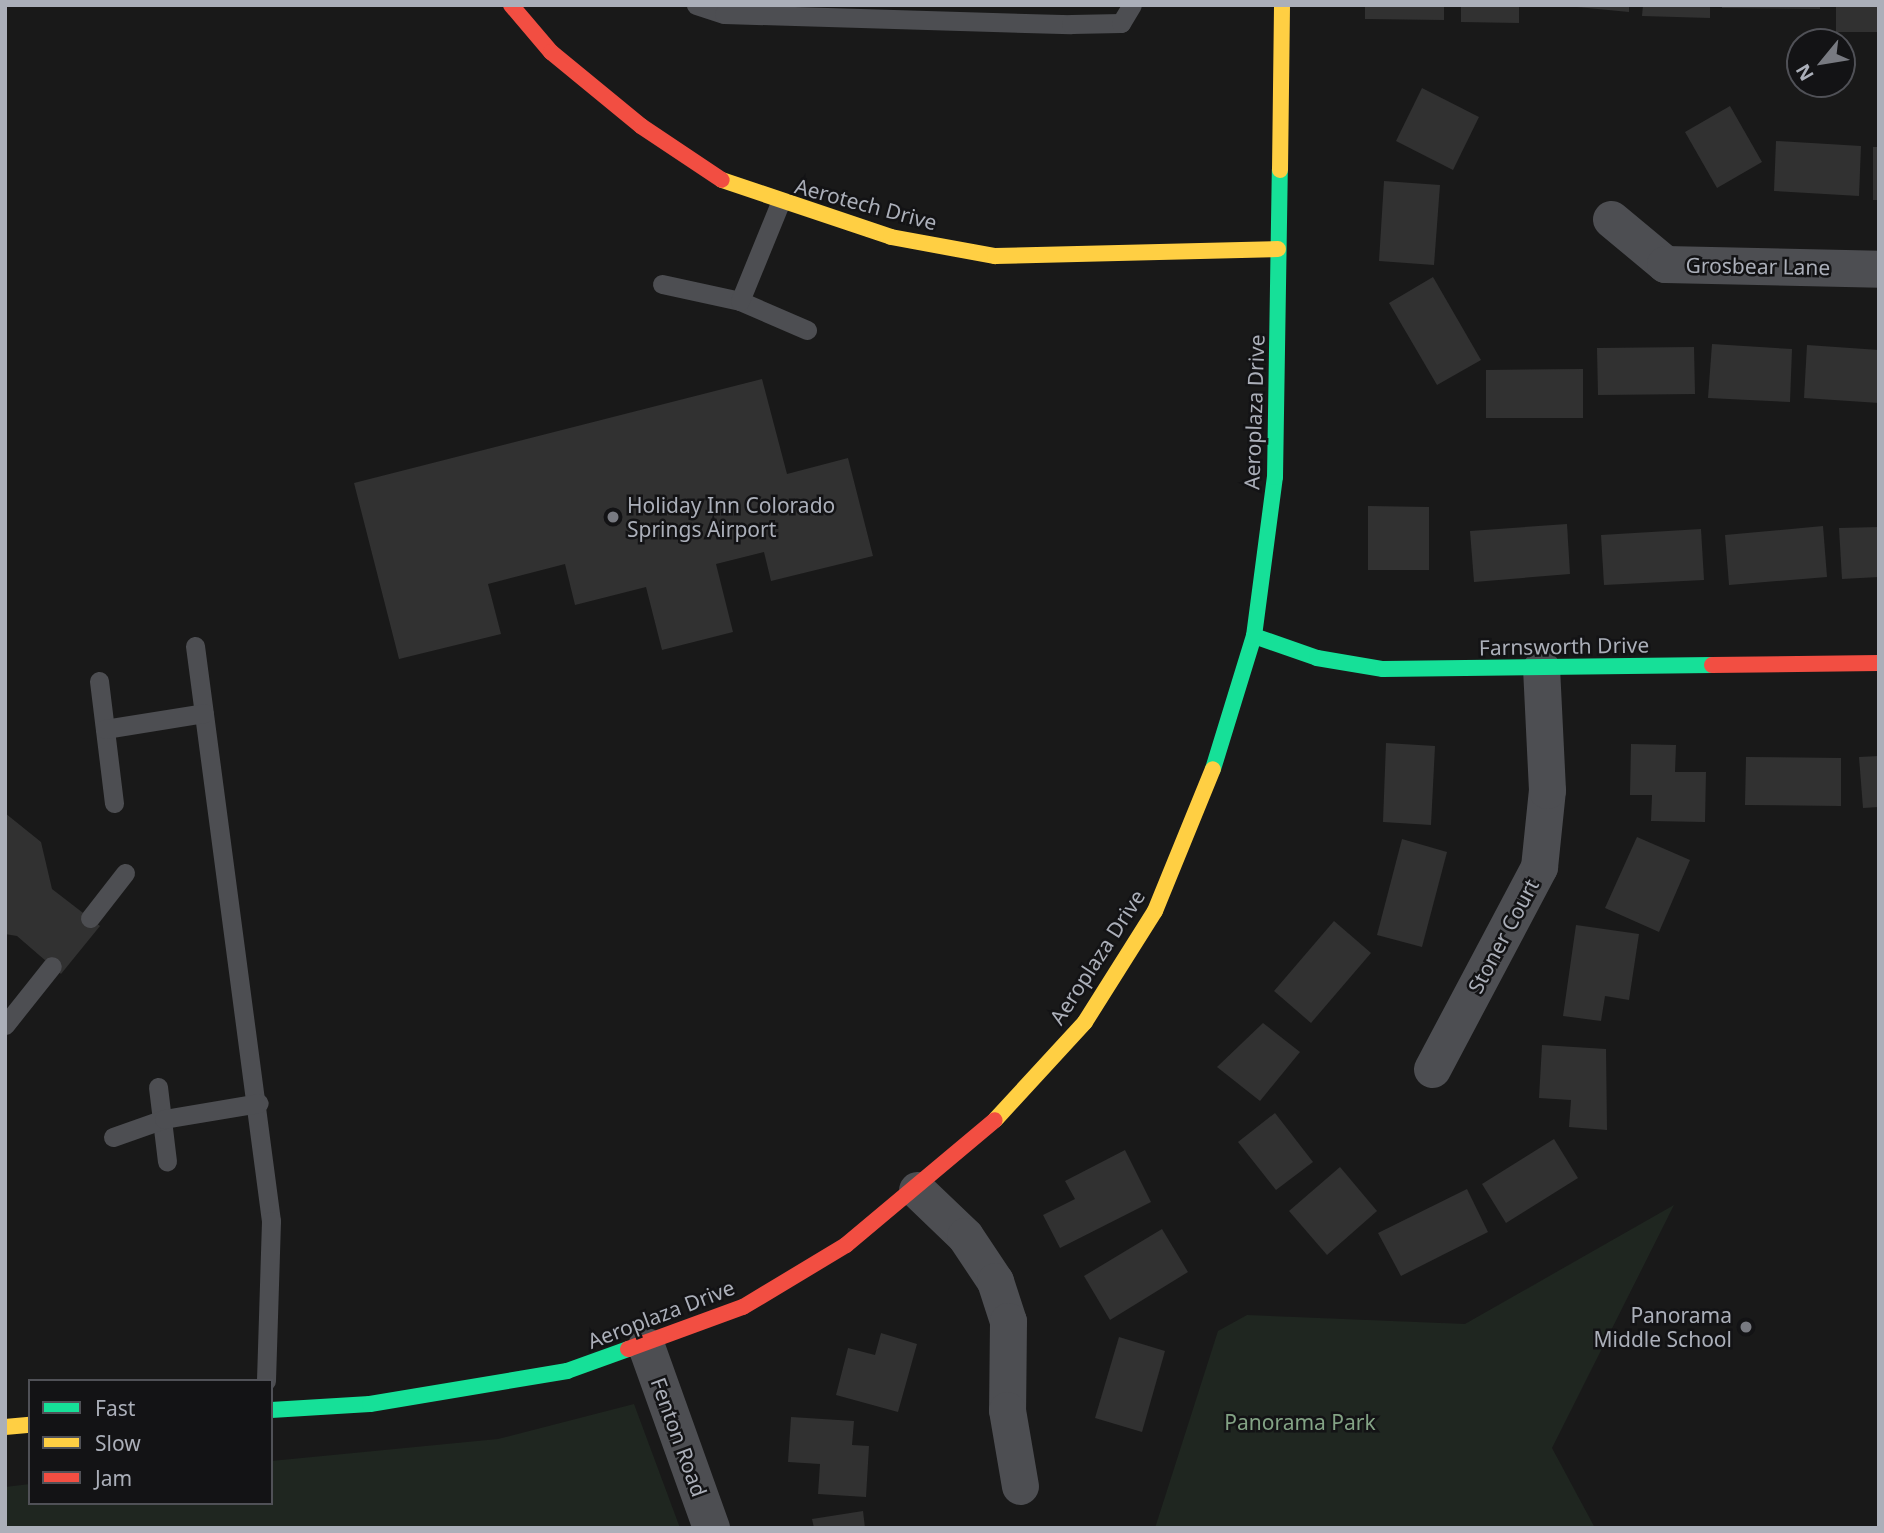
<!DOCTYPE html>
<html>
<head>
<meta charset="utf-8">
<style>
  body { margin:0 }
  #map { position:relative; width:1884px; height:1533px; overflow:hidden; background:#191919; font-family:"Noto Sans",sans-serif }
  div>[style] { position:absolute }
  .green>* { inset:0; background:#1f2620 }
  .building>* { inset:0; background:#313131 }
  .lane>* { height:19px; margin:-9.5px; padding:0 9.5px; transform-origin:9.5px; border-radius:9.5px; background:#4d4e52 }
  .street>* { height:37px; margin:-18.5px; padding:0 18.5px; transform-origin:18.5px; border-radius:18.5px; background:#4d4e52 }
  .fast>* { height:16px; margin:-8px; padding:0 8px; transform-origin:8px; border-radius:8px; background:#16e098 }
  .slow>* { height:16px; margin:-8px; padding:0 8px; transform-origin:8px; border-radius:8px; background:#ffcf43 }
  .jam>* { height:16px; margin:-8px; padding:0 8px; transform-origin:8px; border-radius:8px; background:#f24e42 }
  .dots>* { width:19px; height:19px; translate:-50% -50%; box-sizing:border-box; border:4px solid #131315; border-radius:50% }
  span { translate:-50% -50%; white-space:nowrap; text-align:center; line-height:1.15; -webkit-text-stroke:5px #131315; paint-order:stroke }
  .street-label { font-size:21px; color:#abafb9 }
  .poi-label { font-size:21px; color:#abafb9 }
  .left { translate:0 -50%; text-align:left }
  .right { translate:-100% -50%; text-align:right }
  .park-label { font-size:21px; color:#83a385 }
  .frame { position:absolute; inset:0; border:7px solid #abafb9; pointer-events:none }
  .legend { position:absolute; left:28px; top:1379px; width:245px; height:126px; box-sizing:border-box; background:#131315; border:2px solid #505157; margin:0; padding:9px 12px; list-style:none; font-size:21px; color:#abafb9 }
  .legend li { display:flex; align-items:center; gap:14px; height:35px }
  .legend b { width:35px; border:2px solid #505157 }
  .north { position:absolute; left:1786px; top:28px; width:70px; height:70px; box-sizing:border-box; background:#131315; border:2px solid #505157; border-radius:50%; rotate:240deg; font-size:19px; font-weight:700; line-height:28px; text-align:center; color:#abafb9 }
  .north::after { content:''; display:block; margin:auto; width:24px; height:32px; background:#787a81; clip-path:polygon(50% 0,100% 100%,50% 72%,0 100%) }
</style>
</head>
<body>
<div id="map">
  <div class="green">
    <div style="clip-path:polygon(1674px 1205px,1552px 1448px,1595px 1528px,1155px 1528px,1218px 1331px,1247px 1315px,1465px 1324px)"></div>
    <div style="clip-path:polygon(634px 1404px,680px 1528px,5px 1528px,5px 1487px,30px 1484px,30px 1503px,271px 1503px,271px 1461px,498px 1439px)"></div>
  </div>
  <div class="building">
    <div style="clip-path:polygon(1365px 5px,1444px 5px,1444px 20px,1365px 19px)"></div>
    <div style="clip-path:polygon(1461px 5px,1519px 5px,1519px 23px,1461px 22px)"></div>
    <div style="clip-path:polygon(1556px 5px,1629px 5px,1629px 12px)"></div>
    <div style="clip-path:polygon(1643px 5px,1710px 5px,1710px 18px,1642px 16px)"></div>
    <div style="clip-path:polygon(1722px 5px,1820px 5px,1820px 9px,1722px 8px)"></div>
    <div style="clip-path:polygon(1836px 5px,1879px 5px,1879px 32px,1836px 32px)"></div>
    <div style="clip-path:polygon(1422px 88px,1479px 117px,1453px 170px,1396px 141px)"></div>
    <div style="clip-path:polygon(1730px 106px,1762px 162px,1717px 188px,1685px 132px)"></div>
    <div style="clip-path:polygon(1776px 141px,1861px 146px,1859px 196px,1774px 191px)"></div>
    <div style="clip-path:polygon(1873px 147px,1879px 147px,1879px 200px,1873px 200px)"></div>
    <div style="clip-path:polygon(1384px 181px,1440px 185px,1434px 265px,1379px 261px)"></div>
    <div style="clip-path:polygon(1433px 277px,1481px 360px,1437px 385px,1389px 303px)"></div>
    <div style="clip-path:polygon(1712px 344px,1792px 349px,1790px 402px,1708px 398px)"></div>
    <div style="clip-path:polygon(1807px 345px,1879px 350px,1879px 403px,1804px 398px)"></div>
    <div style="clip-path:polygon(1694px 347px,1695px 394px,1598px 395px,1597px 348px)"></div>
    <div style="clip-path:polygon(1583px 369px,1583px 418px,1486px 418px,1486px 370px)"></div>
    <div style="clip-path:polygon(762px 379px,787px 474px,848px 458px,873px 556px,771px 581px,764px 552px,716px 564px,733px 632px,662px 650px,646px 587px,575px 605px,565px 564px,488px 584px,501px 634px,399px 659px,354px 483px)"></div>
    <div style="clip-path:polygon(1368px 506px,1429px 507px,1429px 570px,1368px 570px)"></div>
    <div style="clip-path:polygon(1567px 524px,1570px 574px,1474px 582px,1470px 531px)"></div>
    <div style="clip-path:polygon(1823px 526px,1827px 577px,1729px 585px,1725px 535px)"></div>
    <div style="clip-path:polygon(1879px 527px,1879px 577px,1842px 579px,1839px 528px)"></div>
    <div style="clip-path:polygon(1701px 529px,1704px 580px,1604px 585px,1601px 535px)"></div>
    <div style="clip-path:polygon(1386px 743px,1435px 746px,1431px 825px,1383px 822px)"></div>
    <div style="clip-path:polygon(1631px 744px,1676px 745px,1675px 772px,1706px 772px,1705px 822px,1651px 821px,1652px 795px,1630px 795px)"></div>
    <div style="clip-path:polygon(1879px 756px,1879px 807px,1863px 808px,1859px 757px)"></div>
    <div style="clip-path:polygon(1746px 757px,1841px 758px,1841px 806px,1745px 805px)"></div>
    <div style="clip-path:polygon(5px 813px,41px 842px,52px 889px,100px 926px,61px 974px,17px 936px,5px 934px)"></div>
    <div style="clip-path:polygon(1637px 837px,1690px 860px,1659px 932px,1605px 908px)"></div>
    <div style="clip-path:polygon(1402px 839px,1447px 852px,1422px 947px,1377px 935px)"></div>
    <div style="clip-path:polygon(1334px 921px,1371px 953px,1311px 1023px,1274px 991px)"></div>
    <div style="clip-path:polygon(1576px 925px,1639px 934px,1629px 1000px,1605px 996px,1601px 1021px,1563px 1016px)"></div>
    <div style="clip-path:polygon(1263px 1023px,1300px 1052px,1260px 1101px,1217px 1067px)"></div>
    <div style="clip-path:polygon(1542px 1045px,1606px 1049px,1607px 1130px,1569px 1127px,1571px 1100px,1539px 1098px)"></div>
    <div style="clip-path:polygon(1275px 1113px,1313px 1162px,1276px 1190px,1238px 1142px)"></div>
    <div style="clip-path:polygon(1554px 1139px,1578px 1178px,1506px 1223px,1482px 1184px)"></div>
    <div style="clip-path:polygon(1125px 1150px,1151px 1202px,1060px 1248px,1043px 1215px,1075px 1199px,1065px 1181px)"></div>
    <div style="clip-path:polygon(1340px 1167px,1377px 1211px,1327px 1255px,1289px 1211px)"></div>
    <div style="clip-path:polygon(1467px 1189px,1488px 1232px,1401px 1276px,1378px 1233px)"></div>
    <div style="clip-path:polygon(1162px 1229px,1188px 1272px,1110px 1320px,1084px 1276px)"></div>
    <div style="clip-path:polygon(881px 1333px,917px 1344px,898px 1412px,836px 1395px,848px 1348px,875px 1355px)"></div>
    <div style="clip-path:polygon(1119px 1337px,1165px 1351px,1142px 1432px,1095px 1418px)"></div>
    <div style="clip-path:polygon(791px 1417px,854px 1421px,852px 1445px,869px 1446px,866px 1497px,818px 1494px,820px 1464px,788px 1462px)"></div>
    <div style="clip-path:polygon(863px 1511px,865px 1528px,814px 1528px,812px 1519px)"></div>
  </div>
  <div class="lane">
    <div style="left:696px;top:5px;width:29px;rotate:18deg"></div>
    <div style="left:724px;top:14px;width:347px;rotate:1.7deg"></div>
    <div style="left:1071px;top:24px;width:50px;rotate:-1.1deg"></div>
    <div style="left:1121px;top:23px;width:21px;rotate:-59deg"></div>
    <div style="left:662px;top:284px;width:80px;rotate:12.3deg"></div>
    <div style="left:740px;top:301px;width:73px;rotate:23.4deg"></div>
    <div style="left:740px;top:301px;width:106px;rotate:-67.8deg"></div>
    <div style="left:195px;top:646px;width:580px;rotate:82.47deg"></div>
    <div style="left:271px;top:1221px;width:160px;rotate:91.8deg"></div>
    <div style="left:99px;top:681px;width:123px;rotate:83deg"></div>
    <div style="left:105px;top:729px;width:100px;rotate:-9.2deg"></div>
    <div style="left:90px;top:918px;width:57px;rotate:-52.1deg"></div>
    <div style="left:5px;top:1025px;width:75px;rotate:-51.5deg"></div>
    <div style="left:158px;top:1087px;width:75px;rotate:83.1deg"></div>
    <div style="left:113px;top:1137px;width:54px;rotate:-19.4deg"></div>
    <div style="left:164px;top:1119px;width:96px;rotate:-9.6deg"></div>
  </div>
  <div class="street">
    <div style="left:1611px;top:219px;width:70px;rotate:39.8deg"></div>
    <div style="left:1665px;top:264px;width:214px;rotate:1.3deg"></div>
    <div style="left:1432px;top:1069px;width:229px;rotate:-62.1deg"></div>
    <div style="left:1539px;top:867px;width:77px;rotate:-84.1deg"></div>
    <div style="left:1547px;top:790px;width:122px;rotate:-92.8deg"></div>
    <div style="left:917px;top:1190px;width:66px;rotate:43.8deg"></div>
    <div style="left:965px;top:1236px;width:54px;rotate:56.3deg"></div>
    <div style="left:995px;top:1281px;width:42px;rotate:72deg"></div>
    <div style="left:1008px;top:1321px;width:89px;rotate:90.6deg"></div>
    <div style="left:1007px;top:1410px;width:77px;rotate:80.3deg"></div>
    <div style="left:646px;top:1346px;width:193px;rotate:70.3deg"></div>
  </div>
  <div class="fast">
    <div style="left:1254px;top:636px;width:67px;rotate:19.2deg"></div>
    <div style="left:1317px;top:658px;width:67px;rotate:9.5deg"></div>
    <div style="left:1383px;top:669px;width:329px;rotate:-0.7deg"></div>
    <div style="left:1213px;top:769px;width:139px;rotate:-72.9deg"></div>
    <div style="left:1254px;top:636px;width:160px;rotate:-82.5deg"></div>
    <div style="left:1275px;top:477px;width:307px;rotate:-89.1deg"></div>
    <div style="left:271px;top:1410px;width:99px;rotate:-3.5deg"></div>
    <div style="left:370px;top:1404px;width:200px;rotate:-9.5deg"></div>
    <div style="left:567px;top:1371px;width:65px;rotate:-19.8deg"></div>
  </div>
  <div class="slow">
    <div style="left:1280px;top:170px;width:165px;rotate:-89.3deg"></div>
    <div style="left:722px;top:180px;width:178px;rotate:18.6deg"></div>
    <div style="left:891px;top:237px;width:106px;rotate:10.4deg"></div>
    <div style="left:995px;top:256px;width:283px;rotate:-1.4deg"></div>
    <div style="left:995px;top:1120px;width:133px;rotate:-47.4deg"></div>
    <div style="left:1085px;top:1022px;width:131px;rotate:-57.8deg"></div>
    <div style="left:1155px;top:911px;width:153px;rotate:-67.8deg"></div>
    <div style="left:5px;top:1427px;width:25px;rotate:-5deg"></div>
  </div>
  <div class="jam">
    <div style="left:511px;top:5px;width:62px;rotate:49.6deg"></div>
    <div style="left:551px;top:52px;width:117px;rotate:39.4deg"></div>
    <div style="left:641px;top:126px;width:97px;rotate:33.7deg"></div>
    <div style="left:1712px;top:665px;width:167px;rotate:-0.7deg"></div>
    <div style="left:628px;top:1349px;width:122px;rotate:-20.1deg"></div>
    <div style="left:743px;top:1307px;width:120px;rotate:-31deg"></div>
    <div style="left:846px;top:1245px;width:194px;rotate:-40deg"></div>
  </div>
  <div class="dots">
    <div style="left:613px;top:517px;background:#787a81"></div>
    <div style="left:1746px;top:1327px;background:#787a81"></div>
  </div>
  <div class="street-label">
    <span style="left:866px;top:204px;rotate:15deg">Aerotech Drive</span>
    <span style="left:1758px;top:266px;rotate:1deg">Grosbear Lane</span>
    <span style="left:1254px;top:412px;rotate:-88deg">Aeroplaza Drive</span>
    <span style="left:1564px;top:646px;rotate:-1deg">Farnsworth Drive</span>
    <span style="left:1503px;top:936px;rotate:-62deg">Stoner Court</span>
    <span style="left:1097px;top:957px;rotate:-57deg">Aeroplaza Drive</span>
    <span style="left:661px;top:1314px;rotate:-21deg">Aeroplaza Drive</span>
    <span style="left:679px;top:1437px;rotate:70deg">Fenton Road</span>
  </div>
  <div class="poi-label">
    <span class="left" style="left:627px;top:517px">Holiday Inn Colorado<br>Springs Airport</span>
    <span class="right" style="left:1732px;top:1327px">Panorama<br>Middle School</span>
  </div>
  <div class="park-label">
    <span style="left:1300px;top:1422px">Panorama Park</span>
  </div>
  <div class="frame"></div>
  <ul class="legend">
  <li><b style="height:9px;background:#16e098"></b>Fast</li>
  <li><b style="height:9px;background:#ffcf43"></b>Slow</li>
  <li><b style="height:9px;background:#f24e42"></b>Jam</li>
  </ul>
  <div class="north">N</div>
</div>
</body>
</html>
